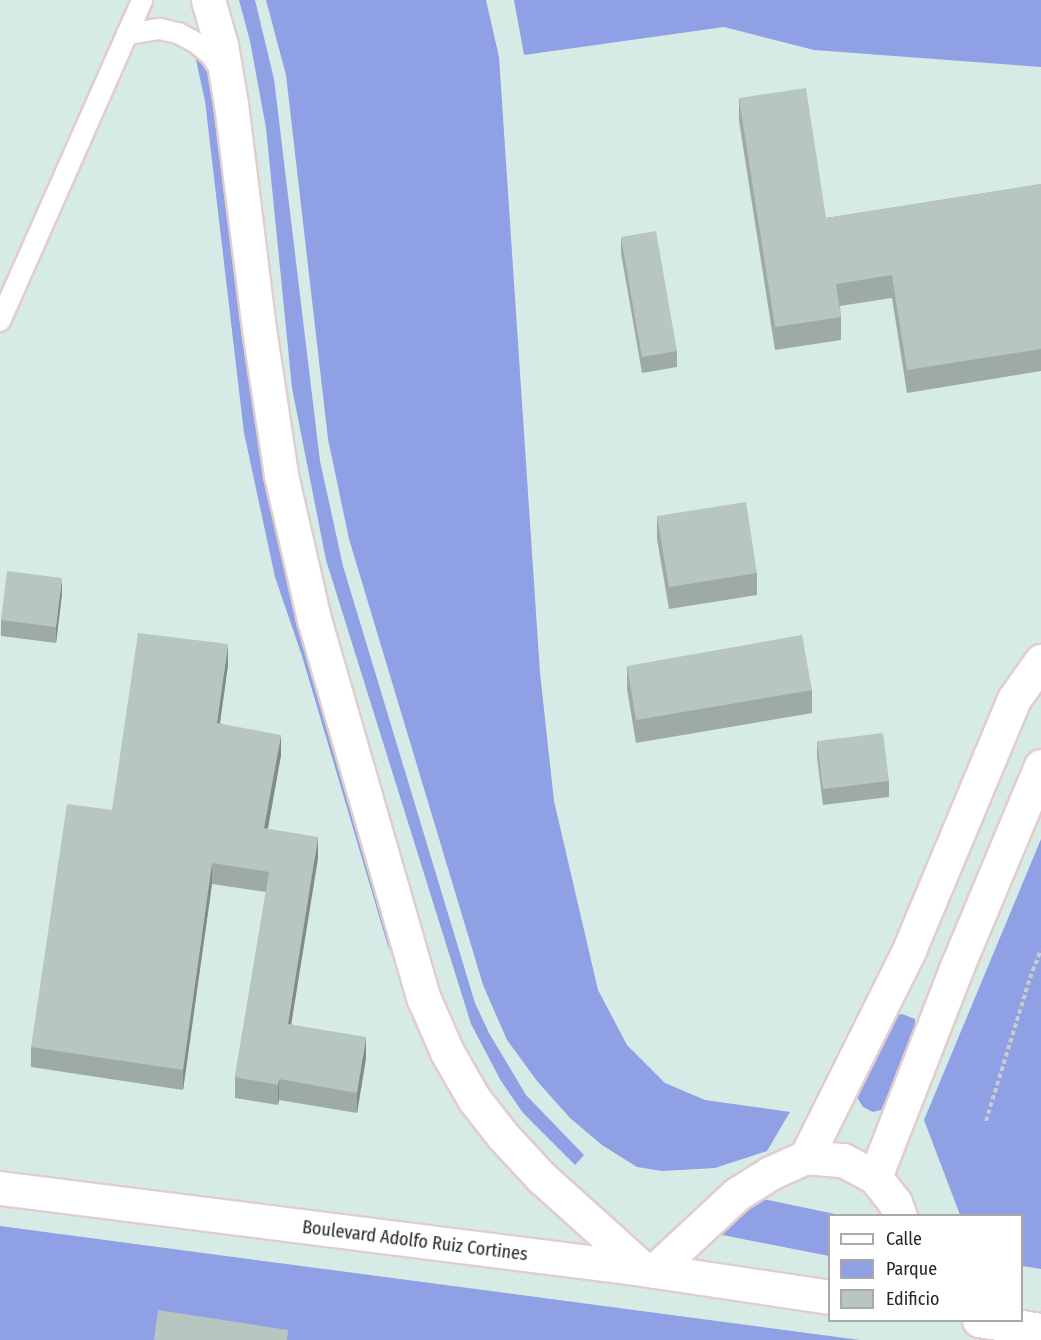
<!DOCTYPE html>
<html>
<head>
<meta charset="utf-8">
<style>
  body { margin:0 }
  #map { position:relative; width:1041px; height:1340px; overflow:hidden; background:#d7ebe6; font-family:"Fira Sans Condensed",sans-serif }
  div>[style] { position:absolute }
  .green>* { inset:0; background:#90a0e5 }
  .path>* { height:4px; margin-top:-2px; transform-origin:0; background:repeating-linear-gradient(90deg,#cbcbcb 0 4.5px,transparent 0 7.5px) }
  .roads { filter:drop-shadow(2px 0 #e2cdcd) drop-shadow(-2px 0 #e2cdcd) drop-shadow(0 2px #e2cdcd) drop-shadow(0 -2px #e2cdcd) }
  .service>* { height:20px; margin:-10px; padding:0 10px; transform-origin:10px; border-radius:10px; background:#fff }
  .minor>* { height:33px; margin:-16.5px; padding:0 16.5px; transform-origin:16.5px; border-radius:16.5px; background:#fff }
  .secondary>* { height:33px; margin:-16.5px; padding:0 16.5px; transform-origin:16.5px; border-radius:16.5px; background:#fff }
  .wall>* { inset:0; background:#9eaaa7 }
  .shaded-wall>* { inset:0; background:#818b88 }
  .building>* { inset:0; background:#b8c6c2 }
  span { translate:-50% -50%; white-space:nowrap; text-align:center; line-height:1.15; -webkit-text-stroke:6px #fff; paint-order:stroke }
  .street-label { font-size:18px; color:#272727 }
  .legend { position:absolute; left:828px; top:1214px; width:195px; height:108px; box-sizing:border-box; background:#fff; border:2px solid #a9a9a9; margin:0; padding:8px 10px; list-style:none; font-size:18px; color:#272727 }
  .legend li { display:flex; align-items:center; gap:12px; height:30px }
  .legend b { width:30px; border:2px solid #a9a9a9 }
</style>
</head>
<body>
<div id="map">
  <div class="green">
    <div style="clip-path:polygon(239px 0,255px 0,274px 79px,320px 461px,343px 566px,475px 1003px,489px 1033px,526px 1095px,584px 1155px,575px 1165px,523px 1113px,501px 1081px,471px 1024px,326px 560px,292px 388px,266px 128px,250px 41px)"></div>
    <div style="clip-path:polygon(266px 0,486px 0,499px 57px,540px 673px,554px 801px,598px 990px,627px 1045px,665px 1083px,705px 1100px,790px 1112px,767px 1151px,715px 1168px,662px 1171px,637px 1167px,602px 1145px,570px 1118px,537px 1081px,507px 1040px,483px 985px,349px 539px,328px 439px,286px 75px)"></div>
    <div style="clip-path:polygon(514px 0,1041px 0,1041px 67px,814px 50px,724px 27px,524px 55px)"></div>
    <div style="clip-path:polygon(189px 28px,209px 35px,390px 953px,302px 656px,275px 577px,244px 433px,205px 101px)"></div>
    <div style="clip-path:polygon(1041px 839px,1041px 1269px,1022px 1266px,1022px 1216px,960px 1215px,924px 1120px)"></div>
    <div style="clip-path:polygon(902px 1014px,915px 1019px,915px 1035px,886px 1103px,881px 1110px,873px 1112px,863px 1107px,858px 1099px,858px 1091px,889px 1020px,894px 1015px)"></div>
    <div style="clip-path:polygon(763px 1199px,840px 1215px,830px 1216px,829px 1256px,712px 1233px,746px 1205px)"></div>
    <div style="clip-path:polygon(0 1226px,860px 1340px,0 1340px)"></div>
  </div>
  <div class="path">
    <div style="left:986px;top:1121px;width:150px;rotate:-72.9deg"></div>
    <div style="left:1030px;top:978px;width:30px;rotate:-69deg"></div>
  </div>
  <div class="roads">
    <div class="service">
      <div style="left:127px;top:34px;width:33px;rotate:-9deg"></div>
      <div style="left:160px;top:29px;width:18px;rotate:13deg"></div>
      <div style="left:178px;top:33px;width:19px;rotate:28deg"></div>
      <div style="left:195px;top:42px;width:19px;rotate:39deg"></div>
      <div style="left:210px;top:54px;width:19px;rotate:55deg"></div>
      <div style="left:0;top:321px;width:351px;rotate:-66.1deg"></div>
    </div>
    <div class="minor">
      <div style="left:806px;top:1157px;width:231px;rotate:-63.5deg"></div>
      <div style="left:909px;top:950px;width:272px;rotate:-67.3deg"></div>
      <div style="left:1014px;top:699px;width:47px;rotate:-54.6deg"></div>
      <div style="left:875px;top:1177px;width:223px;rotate:-68.7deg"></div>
      <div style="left:956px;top:969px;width:220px;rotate:-67.3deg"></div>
      <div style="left:654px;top:1271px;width:113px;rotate:-42.9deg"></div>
      <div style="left:737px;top:1194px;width:39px;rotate:-32deg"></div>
      <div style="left:770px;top:1173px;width:39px;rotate:-24deg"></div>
      <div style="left:806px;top:1157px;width:37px;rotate:5deg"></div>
      <div style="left:843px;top:1160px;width:36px;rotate:28deg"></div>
      <div style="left:875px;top:1177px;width:33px;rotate:52deg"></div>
      <div style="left:895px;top:1203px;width:14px;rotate:69deg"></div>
    </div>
    <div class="secondary">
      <div style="left:208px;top:0;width:47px;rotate:73.9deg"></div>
      <div style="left:221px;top:45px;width:60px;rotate:80.4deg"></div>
      <div style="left:231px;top:104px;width:227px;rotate:82.9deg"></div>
      <div style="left:259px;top:329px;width:148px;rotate:81.4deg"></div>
      <div style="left:281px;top:475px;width:148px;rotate:77.1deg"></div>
      <div style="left:314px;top:619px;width:396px;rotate:73.9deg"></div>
      <div style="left:424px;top:999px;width:58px;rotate:66.5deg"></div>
      <div style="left:447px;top:1052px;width:54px;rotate:60.1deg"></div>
      <div style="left:474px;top:1099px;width:47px;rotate:51.9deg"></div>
      <div style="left:503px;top:1136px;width:56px;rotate:47.2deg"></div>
      <div style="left:541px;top:1177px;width:137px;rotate:42deg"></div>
      <div style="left:0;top:1188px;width:648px;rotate:7.18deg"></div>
      <div style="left:643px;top:1269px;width:189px;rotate:8.5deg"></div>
      <div style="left:979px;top:1320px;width:63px;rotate:9.2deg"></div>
    </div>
  </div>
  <div class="wall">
    <div style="clip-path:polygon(739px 98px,826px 218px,1041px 184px,1041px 371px,907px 393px,892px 298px,840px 306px,841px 317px,841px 340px,775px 350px,739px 121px)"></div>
    <div style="clip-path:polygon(621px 237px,677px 351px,677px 367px,642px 373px,621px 253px)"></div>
    <div style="clip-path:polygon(657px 516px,757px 573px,757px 595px,669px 609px,657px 539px)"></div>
    <div style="clip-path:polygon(62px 594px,56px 643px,1px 636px,1px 620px)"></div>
    <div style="clip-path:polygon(228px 665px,220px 723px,281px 755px,268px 829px,318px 858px,291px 1024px,366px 1058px,357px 1113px,279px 1100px,278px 1105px,235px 1098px,235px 1077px,266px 892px,212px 884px,183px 1090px,31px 1067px,31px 1047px)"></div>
    <div style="clip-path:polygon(627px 666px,812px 690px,812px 713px,636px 743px,627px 689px)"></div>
    <div style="clip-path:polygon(817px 741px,889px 781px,889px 797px,823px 805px,817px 757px)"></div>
  </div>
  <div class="shaded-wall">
    <div style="clip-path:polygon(62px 578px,62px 594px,56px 643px,56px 627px)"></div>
    <div style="clip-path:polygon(228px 644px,228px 665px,217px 743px,217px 723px)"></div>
    <div style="clip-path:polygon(281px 735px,281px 755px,264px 849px,264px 828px)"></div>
    <div style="clip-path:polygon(318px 837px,318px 858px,288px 1044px,288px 1024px)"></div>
    <div style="clip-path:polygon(212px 863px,212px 884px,183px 1090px,183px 1070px)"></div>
    <div style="clip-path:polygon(366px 1037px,366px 1058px,357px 1113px,357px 1093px)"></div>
    <div style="clip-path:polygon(279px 1079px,279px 1100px,278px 1105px,278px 1085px)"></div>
  </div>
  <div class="building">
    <div style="clip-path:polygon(806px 88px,826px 218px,1041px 184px,1041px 349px,907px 370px,892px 275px,836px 284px,841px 317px,775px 327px,739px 98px)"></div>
    <div style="clip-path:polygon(656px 231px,677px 351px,642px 357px,621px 237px)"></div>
    <div style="clip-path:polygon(746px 502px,757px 573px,669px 587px,657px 516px)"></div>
    <div style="clip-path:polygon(7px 571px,62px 578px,56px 627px,1px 620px)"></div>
    <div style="clip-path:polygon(138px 633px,228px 644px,217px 723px,281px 735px,264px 828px,318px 837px,288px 1024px,366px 1037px,357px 1093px,279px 1079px,278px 1085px,235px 1077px,269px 872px,212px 863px,183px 1070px,31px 1047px,67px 804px,112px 810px)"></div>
    <div style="clip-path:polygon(802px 635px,812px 690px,636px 720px,627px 666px)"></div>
    <div style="clip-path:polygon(883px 733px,889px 781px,823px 789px,817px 741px)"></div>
    <div style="clip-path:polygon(158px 1310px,288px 1330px,287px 1340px,154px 1340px)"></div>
  </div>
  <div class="street-label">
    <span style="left:415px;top:1241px;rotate:7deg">Boulevard Adolfo Ruiz Cortines</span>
  </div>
  <ul class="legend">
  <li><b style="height:8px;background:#fff"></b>Calle</li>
  <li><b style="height:16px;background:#90a0e5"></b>Parque</li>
  <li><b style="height:16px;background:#b8c6c2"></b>Edificio</li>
  </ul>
</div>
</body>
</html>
